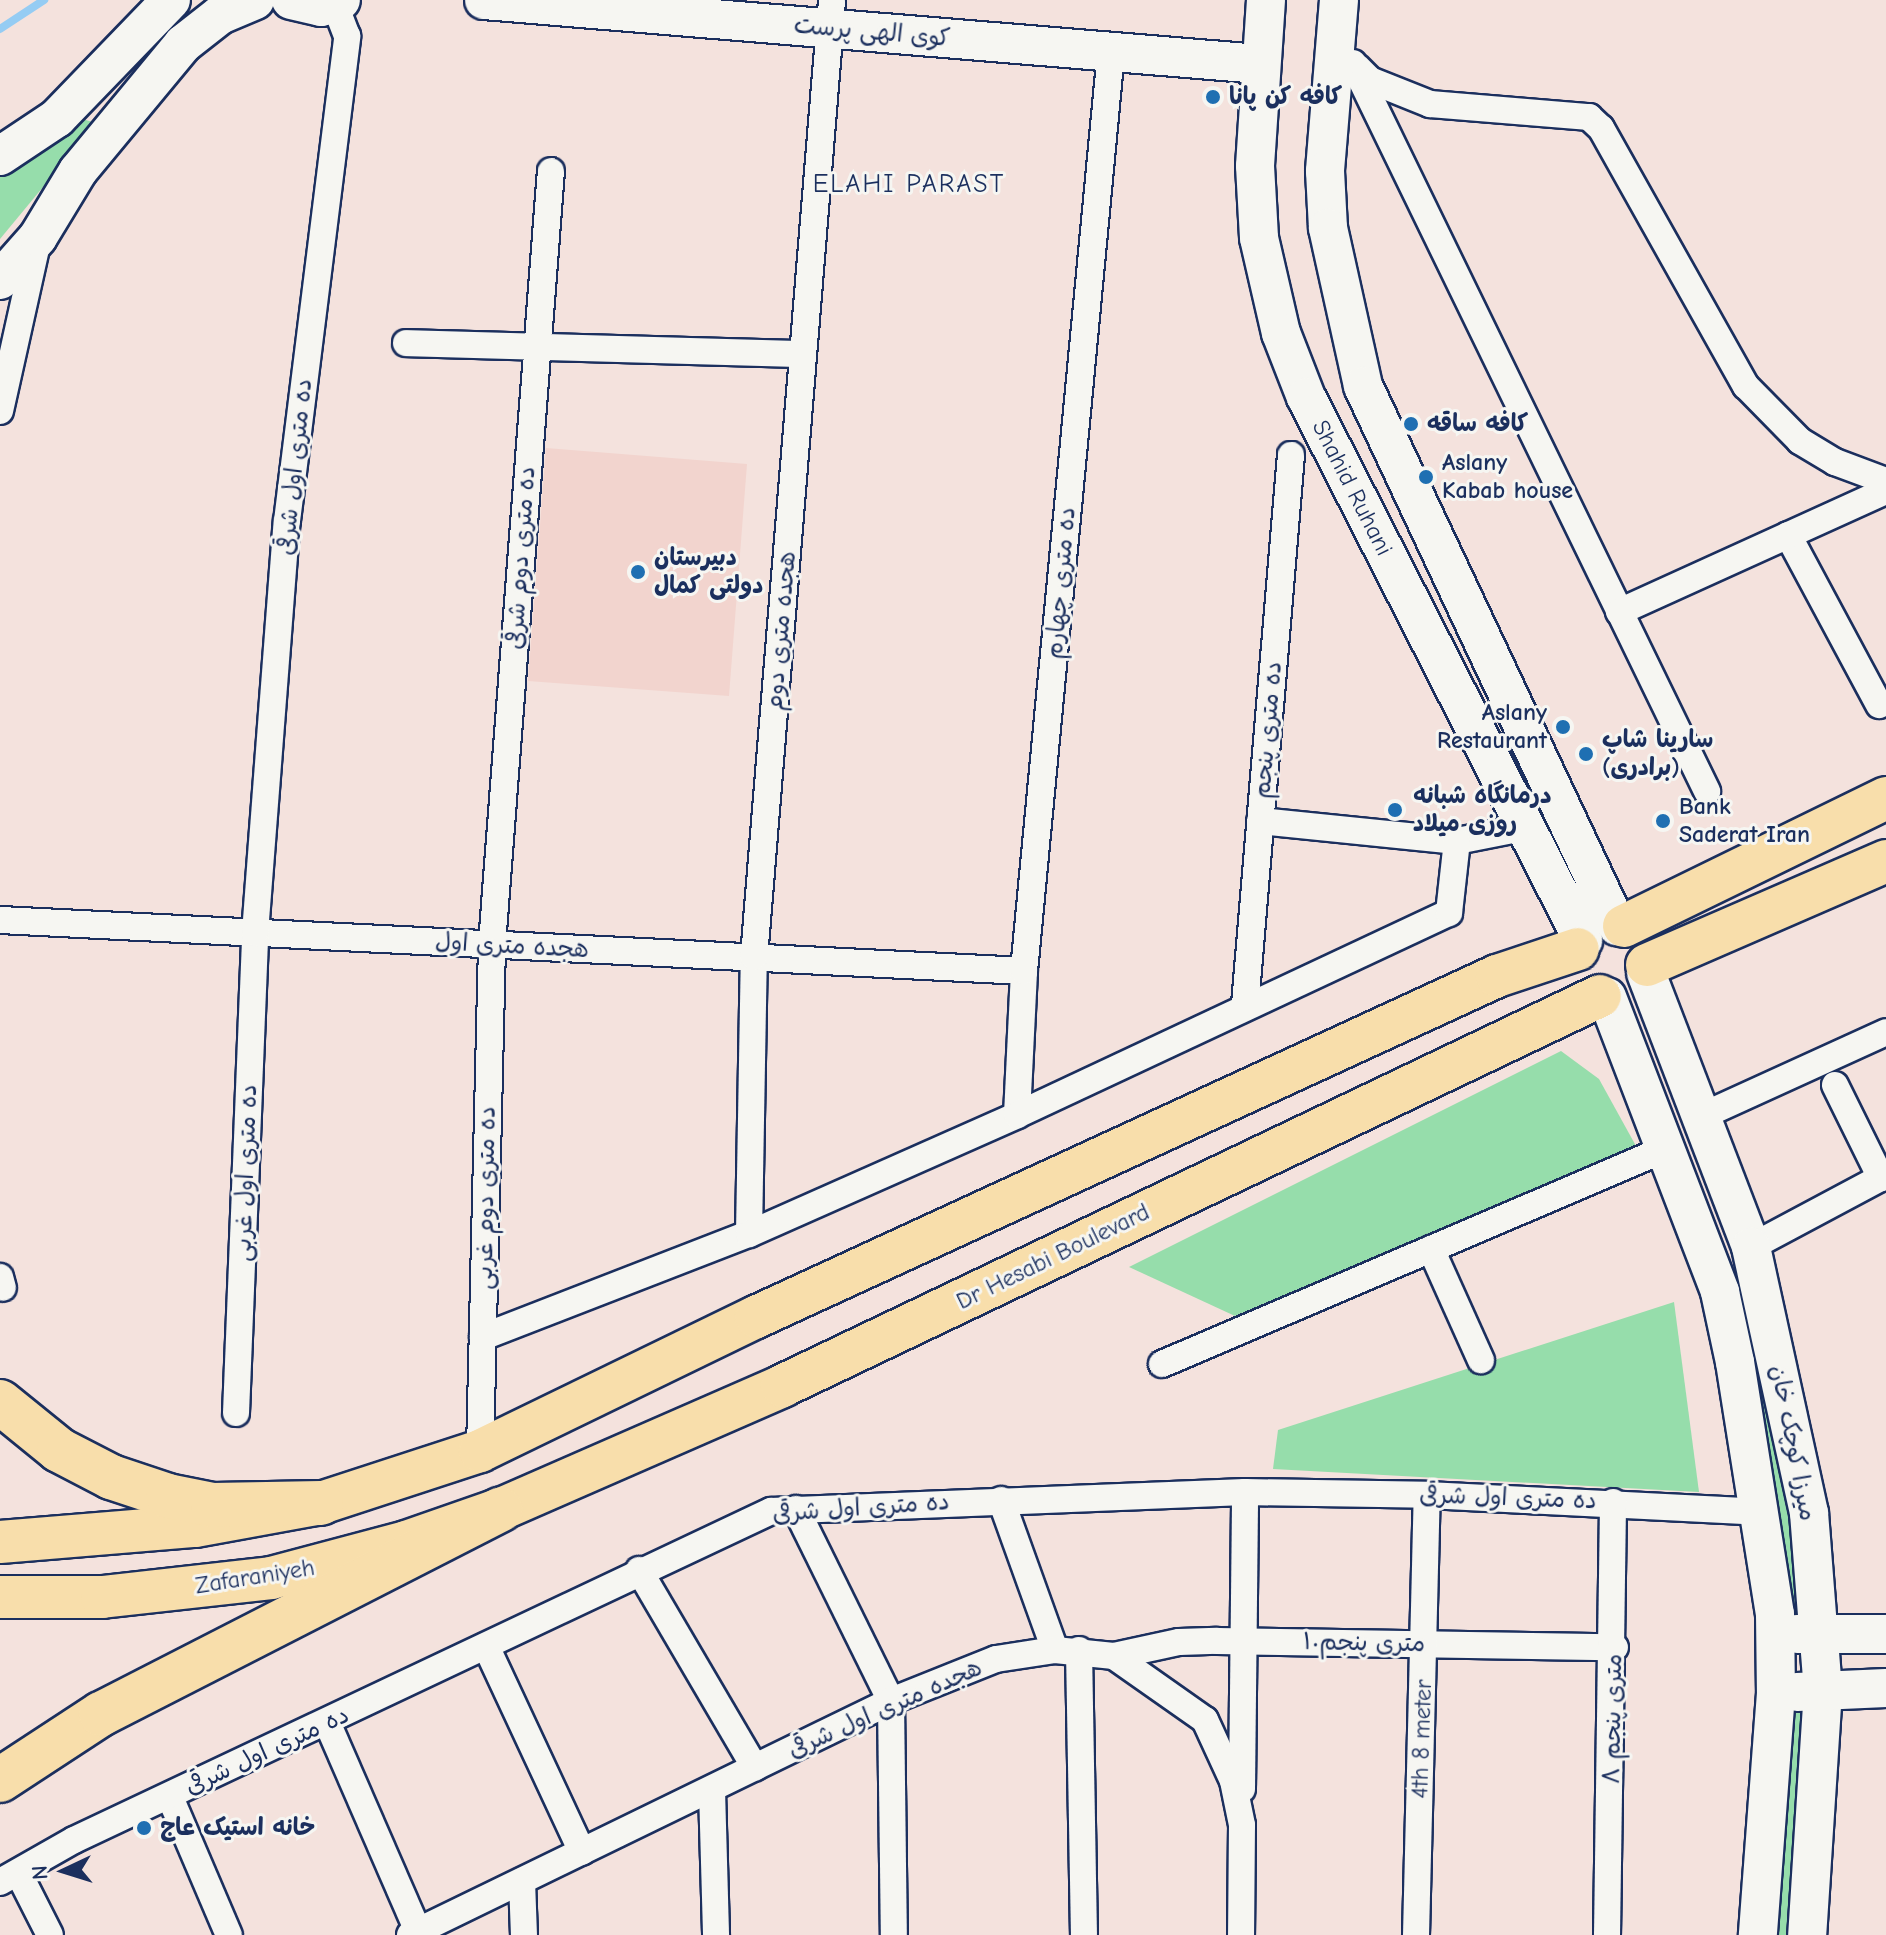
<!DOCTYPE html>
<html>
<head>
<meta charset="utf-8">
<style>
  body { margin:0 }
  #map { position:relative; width:1886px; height:1935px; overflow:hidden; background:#f4e2dd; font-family:"Comic Neue","Playpen Sans Arabic",sans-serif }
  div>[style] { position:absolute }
  .built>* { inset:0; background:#f2d4ce }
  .green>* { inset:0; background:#96ddab }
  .stream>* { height:8px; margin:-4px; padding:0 4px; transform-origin:4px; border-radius:4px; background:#95ccf3 }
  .roads { filter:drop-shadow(2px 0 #1b2f5e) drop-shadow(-2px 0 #1b2f5e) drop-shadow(0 2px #1b2f5e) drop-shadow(0 -2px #1b2f5e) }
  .street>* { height:26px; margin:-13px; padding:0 13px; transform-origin:13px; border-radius:13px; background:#f6f6f2 }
  .secondary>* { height:38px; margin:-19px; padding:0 19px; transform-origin:19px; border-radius:19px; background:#f6f6f2 }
  .primary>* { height:42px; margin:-21px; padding:0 21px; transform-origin:21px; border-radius:21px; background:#f8deab }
  .highway>* { height:44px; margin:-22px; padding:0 22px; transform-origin:22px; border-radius:22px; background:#f8deab }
  .dots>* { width:22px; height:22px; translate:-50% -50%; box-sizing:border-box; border:4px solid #f6f6f2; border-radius:50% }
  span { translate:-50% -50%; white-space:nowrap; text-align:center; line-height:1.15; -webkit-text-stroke:6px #f6f6f2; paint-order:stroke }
  .street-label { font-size:24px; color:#1b2f5e }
  .poi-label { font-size:24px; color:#1b2f5e; font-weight:700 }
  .left { translate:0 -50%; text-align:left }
  .right { translate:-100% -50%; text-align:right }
  .neighbourhood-label { font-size:26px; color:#1b2f5e; letter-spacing:2px }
  .north { position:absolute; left:24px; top:1831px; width:80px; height:80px; -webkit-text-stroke:6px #f6f6f2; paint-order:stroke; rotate:266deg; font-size:22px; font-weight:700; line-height:32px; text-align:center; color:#1b2f5e }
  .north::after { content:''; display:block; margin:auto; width:28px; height:36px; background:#1b2f5e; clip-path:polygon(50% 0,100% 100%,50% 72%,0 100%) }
</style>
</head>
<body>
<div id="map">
  <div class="built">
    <div style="clip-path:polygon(546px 448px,747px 464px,729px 696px,528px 681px)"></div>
  </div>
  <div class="green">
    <div style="clip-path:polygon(79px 118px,96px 123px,0 239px,0 173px)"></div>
    <div style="clip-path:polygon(1561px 1051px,1599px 1079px,1636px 1146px,1235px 1316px,1129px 1267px)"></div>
    <div style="clip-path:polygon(1674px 1302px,1699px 1492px,1273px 1469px,1278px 1430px)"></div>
    <div style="clip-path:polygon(1767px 1354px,1810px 1606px,1774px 1609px,1735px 1362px)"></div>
    <div style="clip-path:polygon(1814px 1698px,1793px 1935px,1759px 1935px,1776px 1702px)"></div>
  </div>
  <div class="stream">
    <div style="left:0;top:29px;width:53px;rotate:-33.4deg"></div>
  </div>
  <div class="roads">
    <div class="street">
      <div style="left:1353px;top:63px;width:810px;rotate:64.07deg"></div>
      <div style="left:1357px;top:67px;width:18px;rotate:45deg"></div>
      <div style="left:1370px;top:80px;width:65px;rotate:21.8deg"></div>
      <div style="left:1430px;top:104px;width:160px;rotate:4.7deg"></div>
      <div style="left:1589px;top:117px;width:16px;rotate:43deg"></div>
      <div style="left:1601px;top:128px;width:296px;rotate:60.7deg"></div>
      <div style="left:1746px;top:386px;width:77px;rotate:45.5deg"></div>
      <div style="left:1800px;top:441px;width:41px;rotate:31deg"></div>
      <div style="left:1835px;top:462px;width:54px;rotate:20.4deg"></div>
      <div style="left:406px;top:343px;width:397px;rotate:1.6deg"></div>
      <div style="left:0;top:411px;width:176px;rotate:-77.5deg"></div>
      <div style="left:1788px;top:535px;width:193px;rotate:61.8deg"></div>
      <div style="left:1619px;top:612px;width:293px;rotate:-24.4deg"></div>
      <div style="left:1260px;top:821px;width:198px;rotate:5.8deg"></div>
      <div style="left:1457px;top:841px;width:67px;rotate:-11.1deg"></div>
      <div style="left:0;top:920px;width:1025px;rotate:2.85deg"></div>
      <div style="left:1245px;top:1005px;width:552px;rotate:-85.22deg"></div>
      <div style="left:1835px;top:1085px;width:104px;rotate:63.7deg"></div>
      <div style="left:1017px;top:1115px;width:144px;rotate:-87.2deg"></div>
      <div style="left:1024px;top:971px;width:923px;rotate:-84.59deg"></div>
      <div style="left:1702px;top:1116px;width:202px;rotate:-24.5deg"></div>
      <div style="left:749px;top:1234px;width:277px;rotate:-89deg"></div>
      <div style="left:754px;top:957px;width:960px;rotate:-85.34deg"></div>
      <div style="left:1751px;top:1247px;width:153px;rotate:-28.1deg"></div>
      <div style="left:1431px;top:1249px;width:122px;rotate:65.8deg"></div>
      <div style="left:0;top:1277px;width:11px;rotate:75deg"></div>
      <div style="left:483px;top:1337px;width:285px;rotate:-21.2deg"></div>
      <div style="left:749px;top:1234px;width:293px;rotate:-23.9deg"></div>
      <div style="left:1017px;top:1115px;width:477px;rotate:-25.1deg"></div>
      <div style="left:1449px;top:913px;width:72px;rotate:-83.7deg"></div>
      <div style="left:1162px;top:1364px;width:547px;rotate:-23.14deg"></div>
      <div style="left:236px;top:1413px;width:480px;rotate:-87.7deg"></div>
      <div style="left:255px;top:933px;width:413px;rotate:-85.6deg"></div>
      <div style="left:287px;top:521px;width:489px;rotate:-82.9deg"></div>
      <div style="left:347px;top:36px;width:34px;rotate:-111deg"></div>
      <div style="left:480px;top:1451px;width:507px;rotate:-88.64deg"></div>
      <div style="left:492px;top:944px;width:775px;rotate:-85.64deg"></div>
      <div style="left:1001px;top:1500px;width:159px;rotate:70.2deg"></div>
      <div style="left:796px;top:1509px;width:214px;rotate:63.7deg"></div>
      <div style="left:891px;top:1701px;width:234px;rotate:89.3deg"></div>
      <div style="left:639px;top:1570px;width:229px;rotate:59.6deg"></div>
      <div style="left:486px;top:1646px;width:227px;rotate:65deg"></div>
      <div style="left:1079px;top:1650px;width:285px;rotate:89deg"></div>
      <div style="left:1114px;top:1656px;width:66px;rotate:-12.2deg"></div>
      <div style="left:1179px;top:1642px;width:38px;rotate:-2deg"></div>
      <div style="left:1217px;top:1641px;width:398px;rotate:0.9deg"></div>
      <div style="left:327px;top:1722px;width:228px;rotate:66.5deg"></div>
      <div style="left:1242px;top:1789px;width:297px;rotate:-89.4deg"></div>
      <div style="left:712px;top:1790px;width:145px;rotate:88.4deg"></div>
      <div style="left:170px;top:1797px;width:150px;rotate:66.9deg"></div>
      <div style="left:19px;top:1874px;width:68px;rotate:63.1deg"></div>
      <div style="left:522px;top:1881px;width:54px;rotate:87.9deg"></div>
      <div style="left:0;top:1882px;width:85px;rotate:-29.6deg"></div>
      <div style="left:74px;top:1840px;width:771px;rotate:-25.27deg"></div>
      <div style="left:771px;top:1511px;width:474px;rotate:-2.3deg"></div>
      <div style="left:1245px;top:1492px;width:182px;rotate:0.9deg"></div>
      <div style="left:1427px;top:1495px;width:332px;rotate:2.9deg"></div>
      <div style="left:410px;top:1935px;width:535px;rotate:-25.94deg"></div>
      <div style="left:891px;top:1701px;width:113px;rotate:-21.8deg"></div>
      <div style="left:996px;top:1659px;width:60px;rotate:-8.7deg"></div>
      <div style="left:1055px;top:1650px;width:59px;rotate:5.8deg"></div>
      <div style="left:1114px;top:1656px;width:111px;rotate:35.1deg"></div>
      <div style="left:1205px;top:1720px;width:67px;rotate:65.3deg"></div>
      <div style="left:1233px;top:1781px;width:45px;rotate:78.4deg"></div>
      <div style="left:1242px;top:1825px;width:110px;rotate:90.5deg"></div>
      <div style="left:1416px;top:1935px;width:440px;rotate:-88.6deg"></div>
      <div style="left:1607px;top:1935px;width:433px;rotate:-89.2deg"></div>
    </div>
    <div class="secondary">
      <div style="left:291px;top:0;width:31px;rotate:13deg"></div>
      <div style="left:321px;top:7px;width:21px;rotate:-19deg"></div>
      <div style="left:484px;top:0;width:778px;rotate:4.72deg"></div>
      <div style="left:1266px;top:0;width:166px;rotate:93.8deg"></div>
      <div style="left:1255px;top:166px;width:72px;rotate:86.8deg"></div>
      <div style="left:1259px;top:238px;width:98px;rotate:77deg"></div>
      <div style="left:1281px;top:333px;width:69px;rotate:68.7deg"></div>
      <div style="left:1306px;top:397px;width:610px;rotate:62.97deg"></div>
      <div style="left:1339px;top:0;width:172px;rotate:94.7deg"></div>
      <div style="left:1325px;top:171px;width:57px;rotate:87deg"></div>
      <div style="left:1328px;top:228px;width:162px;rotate:77.5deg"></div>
      <div style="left:1363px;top:386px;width:597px;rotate:64.81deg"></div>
      <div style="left:0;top:156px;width:69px;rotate:-33.7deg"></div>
      <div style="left:57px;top:118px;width:164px;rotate:-46deg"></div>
      <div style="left:0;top:280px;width:57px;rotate:-48.5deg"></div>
      <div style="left:38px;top:237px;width:77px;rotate:-58.8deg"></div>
      <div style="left:78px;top:171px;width:165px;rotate:-50.4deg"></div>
      <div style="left:183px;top:44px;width:47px;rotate:-38.1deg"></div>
      <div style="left:220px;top:15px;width:38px;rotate:-23deg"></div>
      <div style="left:1646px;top:973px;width:293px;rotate:69deg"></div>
      <div style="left:1751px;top:1247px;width:272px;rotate:77.7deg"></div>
      <div style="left:1809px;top:1513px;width:178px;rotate:85.5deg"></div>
      <div style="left:1823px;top:1690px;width:246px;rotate:93.7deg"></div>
      <div style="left:1607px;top:997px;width:316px;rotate:69deg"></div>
      <div style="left:1720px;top:1292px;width:72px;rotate:77.9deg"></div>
      <div style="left:1735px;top:1362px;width:255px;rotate:81deg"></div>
      <div style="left:1775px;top:1614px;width:79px;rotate:89.3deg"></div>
      <div style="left:1776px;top:1693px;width:243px;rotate:94.3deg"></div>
      <div style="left:1797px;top:1634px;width:89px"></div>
      <div style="left:1797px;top:1692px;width:89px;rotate:-2.6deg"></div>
    </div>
    <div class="primary">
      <div style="left:1624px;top:926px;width:292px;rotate:-26deg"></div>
      <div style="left:1647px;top:965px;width:261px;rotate:-23.5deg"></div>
      <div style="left:0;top:1542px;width:196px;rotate:-4.7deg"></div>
      <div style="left:195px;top:1526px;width:128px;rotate:-10.3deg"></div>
      <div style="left:321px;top:1503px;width:167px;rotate:-18.1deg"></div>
      <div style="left:480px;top:1451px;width:307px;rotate:-25.9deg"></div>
      <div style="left:756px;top:1317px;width:816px;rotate:-24.71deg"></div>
      <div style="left:1497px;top:976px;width:85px;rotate:-18.4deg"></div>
      <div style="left:0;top:1597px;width:102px"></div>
      <div style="left:102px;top:1597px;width:170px;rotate:-6.4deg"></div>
      <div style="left:271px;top:1578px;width:140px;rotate:-14.9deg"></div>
      <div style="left:406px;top:1542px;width:101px;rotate:-19.2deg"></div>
      <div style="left:501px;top:1509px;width:307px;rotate:-23.6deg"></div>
      <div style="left:782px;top:1386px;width:906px;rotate:-25.49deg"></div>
    </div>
    <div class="highway">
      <div style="left:0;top:1402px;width:76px;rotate:39.1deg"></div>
      <div style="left:59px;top:1450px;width:59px;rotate:27.4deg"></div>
      <div style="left:111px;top:1477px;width:60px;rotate:18.4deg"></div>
      <div style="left:168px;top:1496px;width:46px;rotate:11.3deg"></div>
      <div style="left:213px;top:1505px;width:108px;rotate:-1.1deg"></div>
      <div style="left:0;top:1780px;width:121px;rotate:-33.2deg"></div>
      <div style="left:101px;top:1714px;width:449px;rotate:-27.1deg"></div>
    </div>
  </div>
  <div class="dots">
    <div style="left:1213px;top:97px;background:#1f6fb2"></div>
    <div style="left:1411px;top:424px;background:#1f6fb2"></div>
    <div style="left:1426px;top:477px;background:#1f6fb2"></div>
    <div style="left:638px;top:572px;background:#1f6fb2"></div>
    <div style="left:1563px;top:727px;background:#1f6fb2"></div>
    <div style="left:1586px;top:754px;background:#1f6fb2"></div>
    <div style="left:1395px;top:810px;background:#1f6fb2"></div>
    <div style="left:1663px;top:821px;background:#1f6fb2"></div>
    <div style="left:144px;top:1828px;background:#1f6fb2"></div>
  </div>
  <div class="street-label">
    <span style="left:872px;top:32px;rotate:5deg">کوی الهی پرست</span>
    <span style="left:295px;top:467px;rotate:-84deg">ده متری اول شرقی</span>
    <span style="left:1352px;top:488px;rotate:63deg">Shahid Ruhani</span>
    <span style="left:521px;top:558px;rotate:-86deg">ده متری دوم شرقی</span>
    <span style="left:1061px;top:583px;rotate:-85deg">ده متری چهارم</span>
    <span style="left:781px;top:631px;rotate:-85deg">هجده متری دوم</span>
    <span style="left:1268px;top:730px;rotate:-85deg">ده متری پنجم</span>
    <span style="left:512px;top:946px;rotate:3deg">هجده متری اول</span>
    <span style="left:246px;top:1173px;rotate:-88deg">ده متری اول غربی</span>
    <span style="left:486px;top:1198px;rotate:-89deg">ده متری دوم غربی</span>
    <span style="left:1053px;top:1257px;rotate:-26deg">Dr Hesabi Boulevard</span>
    <span style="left:1793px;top:1443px;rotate:79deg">میرزا کوچک خان</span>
    <span style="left:1508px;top:1498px;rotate:2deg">ده متری اول شرقی</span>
    <span style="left:861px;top:1508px;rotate:-4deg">ده متری اول شرقی</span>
    <span style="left:255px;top:1577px;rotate:-9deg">Zafaraniyeh</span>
    <span style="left:1364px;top:1643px;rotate:1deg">۱۰متری پنجم</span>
    <span style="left:885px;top:1709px;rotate:-24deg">هجده متری اول شرقی</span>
    <span style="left:1613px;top:1719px;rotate:-89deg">۸ متری پنجم</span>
    <span style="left:1422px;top:1739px;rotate:-88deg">4th 8 meter</span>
    <span style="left:267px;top:1751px;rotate:-25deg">ده متری اول شرقی</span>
  </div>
  <div class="poi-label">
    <span class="left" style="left:1229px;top:97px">کافه کن پانا</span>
    <span class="left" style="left:1427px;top:424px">کافه ساقه</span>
    <span class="left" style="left:1442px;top:477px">Aslany<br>Kabab house</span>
    <span class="left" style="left:654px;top:572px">دبیرستان<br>دولتی کمال</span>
    <span class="right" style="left:1547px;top:727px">Aslany<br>Restaurant</span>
    <span class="left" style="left:1602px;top:754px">سارینا شاپ<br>(برادری)</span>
    <span class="left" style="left:1413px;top:810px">درمانگاه شبانه<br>روزی میلاد</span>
    <span class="left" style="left:1679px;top:821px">Bank<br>Saderat Iran</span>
    <span class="left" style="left:160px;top:1828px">خانه استیک عاج</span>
  </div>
  <div class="neighbourhood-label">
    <span style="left:909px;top:185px">ELAHI PARAST</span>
  </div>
  <div class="north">N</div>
</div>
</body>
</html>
